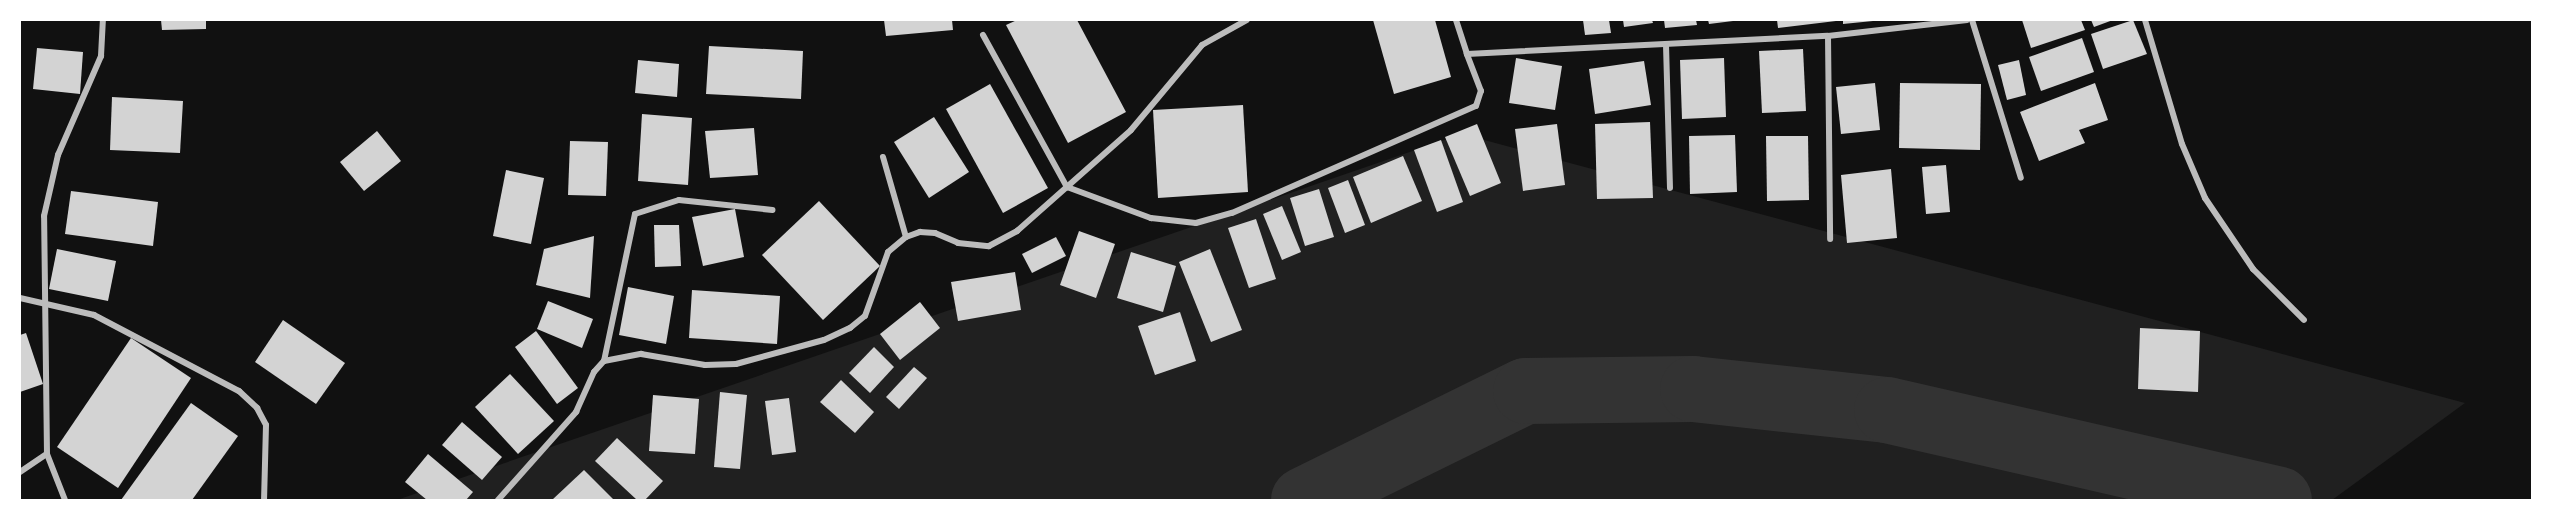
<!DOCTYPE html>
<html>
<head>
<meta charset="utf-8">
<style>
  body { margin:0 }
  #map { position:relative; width:2552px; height:520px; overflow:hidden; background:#111; font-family:"Noto Serif",serif }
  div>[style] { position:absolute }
  .green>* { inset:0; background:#202020 }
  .river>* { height:66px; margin:-33px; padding:0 33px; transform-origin:33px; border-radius:33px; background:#333 }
  .building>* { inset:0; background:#d3d3d3 }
  .minor>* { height:6px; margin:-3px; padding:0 3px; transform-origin:3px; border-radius:3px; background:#bcbcbc }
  span { translate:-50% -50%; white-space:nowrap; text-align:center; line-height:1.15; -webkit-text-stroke:4.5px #fff; paint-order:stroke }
  .frame { position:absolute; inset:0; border:21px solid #fff; pointer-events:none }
</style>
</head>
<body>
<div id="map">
  <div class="green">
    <div style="clip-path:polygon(1462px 134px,2465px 403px,2332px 500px,397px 500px)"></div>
  </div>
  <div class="river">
    <div style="left:1304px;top:500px;width:247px;rotate:-26.2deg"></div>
    <div style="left:1526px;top:391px;width:167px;rotate:-0.7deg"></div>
    <div style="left:1693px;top:389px;width:195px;rotate:6.2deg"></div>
    <div style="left:1887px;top:410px;width:402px;rotate:12.9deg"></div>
  </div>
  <div class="building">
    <div style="clip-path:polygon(161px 20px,206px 20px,206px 29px,162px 30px)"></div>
    <div style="clip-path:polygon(884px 20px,952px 20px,953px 30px,886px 36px)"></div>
    <div style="clip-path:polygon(1017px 20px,1077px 20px,1126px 112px,1068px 143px,1006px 25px)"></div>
    <div style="clip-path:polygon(1373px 20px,1435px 20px,1451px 77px,1394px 94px)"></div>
    <div style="clip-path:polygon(1583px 20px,1609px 20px,1611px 33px,1585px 35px)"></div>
    <div style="clip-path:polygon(1623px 20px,1652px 20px,1653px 23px,1624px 27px)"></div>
    <div style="clip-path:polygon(1664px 20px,1696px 20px,1697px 25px,1665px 28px)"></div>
    <div style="clip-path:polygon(1708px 20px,1732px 20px,1733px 21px,1709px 24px)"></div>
    <div style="clip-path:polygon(1777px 20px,1836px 20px,1836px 21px,1778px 28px)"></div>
    <div style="clip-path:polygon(1843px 20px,1873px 20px,1873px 21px,1843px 24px)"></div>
    <div style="clip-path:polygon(2022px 20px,2081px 20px,2085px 30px,2031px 48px)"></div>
    <div style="clip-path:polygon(2091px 20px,2113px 20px,2094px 27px)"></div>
    <div style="clip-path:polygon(2133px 20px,2147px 54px,2103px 69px,2091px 34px)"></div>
    <div style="clip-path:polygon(2082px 38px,2094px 72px,2041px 91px,2029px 57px)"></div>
    <div style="clip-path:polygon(709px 46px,803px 51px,801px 99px,706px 94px)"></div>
    <div style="clip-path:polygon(37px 48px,83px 52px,80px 94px,33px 89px)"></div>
    <div style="clip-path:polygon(1803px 49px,1806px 111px,1762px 113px,1759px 51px)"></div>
    <div style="clip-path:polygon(1516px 58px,1562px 66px,1555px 110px,1509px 103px)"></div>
    <div style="clip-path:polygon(1724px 58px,1726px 117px,1682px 119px,1680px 60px)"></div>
    <div style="clip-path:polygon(638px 60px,679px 64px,677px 97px,635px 93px)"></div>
    <div style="clip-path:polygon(2019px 60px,2026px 95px,2007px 100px,1998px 65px)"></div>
    <div style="clip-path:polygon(1644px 61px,1651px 105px,1595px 114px,1589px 69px)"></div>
    <div style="clip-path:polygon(1875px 83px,1880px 130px,1841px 134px,1836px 87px)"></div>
    <div style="clip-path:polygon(1900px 83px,1981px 84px,1980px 150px,1899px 148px)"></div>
    <div style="clip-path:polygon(2095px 83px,2108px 120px,2079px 130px,2085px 143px,2039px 161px,2020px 112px)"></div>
    <div style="clip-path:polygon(990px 84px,1048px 188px,1003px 213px,946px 109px)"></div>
    <div style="clip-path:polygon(112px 97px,183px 101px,180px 153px,110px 150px)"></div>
    <div style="clip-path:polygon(1243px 105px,1248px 192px,1158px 198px,1153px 110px)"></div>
    <div style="clip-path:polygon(642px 114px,692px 118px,688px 185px,638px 181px)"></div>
    <div style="clip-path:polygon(934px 117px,969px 172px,929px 198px,894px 142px)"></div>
    <div style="clip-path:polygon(1650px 122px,1653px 198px,1597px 199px,1595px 124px)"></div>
    <div style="clip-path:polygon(1477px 124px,1501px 183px,1470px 196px,1445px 137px)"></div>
    <div style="clip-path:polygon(1557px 124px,1565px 185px,1523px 191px,1515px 129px)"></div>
    <div style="clip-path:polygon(754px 128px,758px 175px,710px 178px,705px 131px)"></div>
    <div style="clip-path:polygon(377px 131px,401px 161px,364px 191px,340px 162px)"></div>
    <div style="clip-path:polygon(1735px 135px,1737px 192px,1690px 194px,1689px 136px)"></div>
    <div style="clip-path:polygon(1766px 136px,1808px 136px,1809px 200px,1767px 201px)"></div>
    <div style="clip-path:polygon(1441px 140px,1463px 202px,1437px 212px,1414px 150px)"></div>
    <div style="clip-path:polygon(570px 141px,608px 142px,606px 196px,568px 195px)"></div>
    <div style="clip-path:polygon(1403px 156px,1422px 201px,1371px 223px,1353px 177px)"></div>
    <div style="clip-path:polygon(1946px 165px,1950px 212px,1926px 214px,1922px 167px)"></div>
    <div style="clip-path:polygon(1891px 169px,1897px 238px,1847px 243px,1841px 175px)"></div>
    <div style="clip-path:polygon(506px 170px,544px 178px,531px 244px,493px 236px)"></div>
    <div style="clip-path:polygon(1348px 180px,1365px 225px,1345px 233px,1328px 188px)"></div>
    <div style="clip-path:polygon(1319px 189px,1334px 237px,1305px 246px,1290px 198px)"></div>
    <div style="clip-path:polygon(71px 191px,158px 202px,153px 246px,65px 234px)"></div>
    <div style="clip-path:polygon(819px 201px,880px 266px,823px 320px,762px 255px)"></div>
    <div style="clip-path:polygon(1282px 206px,1301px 252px,1282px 260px,1263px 214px)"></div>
    <div style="clip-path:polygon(735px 209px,744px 257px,703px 266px,692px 217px)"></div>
    <div style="clip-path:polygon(1256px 219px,1276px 279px,1249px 288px,1228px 228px)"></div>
    <div style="clip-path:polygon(654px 225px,679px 225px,681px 266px,655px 267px)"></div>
    <div style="clip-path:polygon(1079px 231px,1115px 244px,1096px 298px,1060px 285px)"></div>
    <div style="clip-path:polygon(594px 236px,590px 298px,536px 285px,544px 249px)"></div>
    <div style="clip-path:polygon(1056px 237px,1066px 256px,1032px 273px,1022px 254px)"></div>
    <div style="clip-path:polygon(57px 249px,116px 261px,108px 301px,49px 289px)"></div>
    <div style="clip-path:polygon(1210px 249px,1242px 330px,1211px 342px,1179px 262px)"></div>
    <div style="clip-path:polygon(1131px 252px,1176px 266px,1163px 312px,1117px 298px)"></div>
    <div style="clip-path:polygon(1015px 272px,1021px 310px,958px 321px,951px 282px)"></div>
    <div style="clip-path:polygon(628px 287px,674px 296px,666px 344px,619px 335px)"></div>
    <div style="clip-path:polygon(692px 290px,780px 296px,777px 344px,689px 338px)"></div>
    <div style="clip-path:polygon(548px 301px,593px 319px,582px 348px,537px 329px)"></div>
    <div style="clip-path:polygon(920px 302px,940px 328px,900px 360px,880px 334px)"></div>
    <div style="clip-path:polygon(1180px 312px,1196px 361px,1155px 375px,1138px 326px)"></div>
    <div style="clip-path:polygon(283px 320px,345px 363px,316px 404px,255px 362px)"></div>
    <div style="clip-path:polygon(2140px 328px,2200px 331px,2198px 392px,2138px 389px)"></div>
    <div style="clip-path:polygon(536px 331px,578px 388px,557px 404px,515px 347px)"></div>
    <div style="clip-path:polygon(26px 333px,43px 384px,20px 392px,20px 335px)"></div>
    <div style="clip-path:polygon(131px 338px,191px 378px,118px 488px,57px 447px)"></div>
    <div style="clip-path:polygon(874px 347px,894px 367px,870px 393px,849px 373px)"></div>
    <div style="clip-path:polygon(914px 367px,927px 378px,899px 409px,886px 397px)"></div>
    <div style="clip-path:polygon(510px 374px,554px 421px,518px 454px,475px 407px)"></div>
    <div style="clip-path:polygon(841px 380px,874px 412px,855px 433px,820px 402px)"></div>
    <div style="clip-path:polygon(720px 392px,747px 395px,740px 469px,714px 467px)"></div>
    <div style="clip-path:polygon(653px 395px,699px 399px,695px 454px,649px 451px)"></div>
    <div style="clip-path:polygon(789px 398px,796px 452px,772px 455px,765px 401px)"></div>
    <div style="clip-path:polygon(191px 403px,238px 436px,192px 500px,121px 500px)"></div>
    <div style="clip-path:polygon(462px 422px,502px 457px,482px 480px,442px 445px)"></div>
    <div style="clip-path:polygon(617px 438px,663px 481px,645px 500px,637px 500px,595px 461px)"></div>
    <div style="clip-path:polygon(428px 454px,473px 492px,466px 500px,427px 500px,405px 482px)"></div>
    <div style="clip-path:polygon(584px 470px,614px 500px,552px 500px)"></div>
  </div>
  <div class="minor">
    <div style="left:1456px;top:20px;width:36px;rotate:72deg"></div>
    <div style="left:1972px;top:20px;width:165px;rotate:72.8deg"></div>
    <div style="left:2145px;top:20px;width:129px;rotate:73.4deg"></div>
    <div style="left:2182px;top:144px;width:59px;rotate:66.9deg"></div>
    <div style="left:2205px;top:198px;width:86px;rotate:55.9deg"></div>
    <div style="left:2253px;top:269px;width:72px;rotate:45deg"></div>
    <div style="left:983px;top:35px;width:174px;rotate:61.1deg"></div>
    <div style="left:1067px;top:187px;width:90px;rotate:20.3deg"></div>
    <div style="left:1151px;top:218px;width:45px;rotate:6.3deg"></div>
    <div style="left:1196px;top:223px;width:37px;rotate:-16deg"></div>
    <div style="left:1232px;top:213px;width:266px;rotate:-23.7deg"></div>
    <div style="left:1476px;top:106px;width:16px;rotate:-72deg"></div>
    <div style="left:1481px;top:91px;width:40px;rotate:-111deg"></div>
    <div style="left:1467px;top:54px;width:361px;rotate:-2.9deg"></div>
    <div style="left:1828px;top:36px;width:140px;rotate:-6.6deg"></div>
    <div style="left:1828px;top:36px;width:203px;rotate:89.4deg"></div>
    <div style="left:1666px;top:45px;width:143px;rotate:88.4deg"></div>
    <div style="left:883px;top:157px;width:83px;rotate:74deg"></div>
    <div style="left:20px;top:298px;width:76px;rotate:12.9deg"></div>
    <div style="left:94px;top:315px;width:164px;rotate:27.7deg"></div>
    <div style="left:239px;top:391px;width:25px;rotate:43deg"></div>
    <div style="left:257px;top:408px;width:19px;rotate:62deg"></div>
    <div style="left:266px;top:425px;width:75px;rotate:91.5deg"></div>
    <div style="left:604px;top:361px;width:150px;rotate:-78.1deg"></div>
    <div style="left:635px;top:214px;width:46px;rotate:-17.7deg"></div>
    <div style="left:679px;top:200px;width:94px;rotate:6.1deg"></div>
    <div style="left:20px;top:472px;width:32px;rotate:-34deg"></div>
    <div style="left:65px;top:500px;width:49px;rotate:-111.4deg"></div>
    <div style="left:47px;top:454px;width:238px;rotate:-90.7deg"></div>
    <div style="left:44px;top:216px;width:63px;rotate:-77.1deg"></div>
    <div style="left:58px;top:155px;width:108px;rotate:-66.5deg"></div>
    <div style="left:101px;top:56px;width:36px;rotate:-87deg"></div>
    <div style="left:498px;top:500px;width:118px;rotate:-48.4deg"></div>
    <div style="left:576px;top:412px;width:44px;rotate:-65.8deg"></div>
    <div style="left:594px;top:372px;width:15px;rotate:-48deg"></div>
    <div style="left:604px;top:361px;width:38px;rotate:-11deg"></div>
    <div style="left:641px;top:354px;width:65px;rotate:9.8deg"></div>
    <div style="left:705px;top:365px;width:31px;rotate:-2deg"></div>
    <div style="left:736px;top:364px;width:91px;rotate:-15.3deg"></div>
    <div style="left:824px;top:340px;width:29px;rotate:-25deg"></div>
    <div style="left:850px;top:328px;width:19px;rotate:-39deg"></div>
    <div style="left:865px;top:316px;width:68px;rotate:-70.2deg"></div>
    <div style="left:888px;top:252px;width:23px;rotate:-40deg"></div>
    <div style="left:906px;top:237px;width:15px;rotate:-20deg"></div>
    <div style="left:920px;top:232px;width:15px;rotate:4deg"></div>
    <div style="left:935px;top:233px;width:25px;rotate:23deg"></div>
    <div style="left:958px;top:243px;width:31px;rotate:6deg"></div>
    <div style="left:989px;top:246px;width:32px;rotate:-28deg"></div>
    <div style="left:1017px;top:231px;width:152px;rotate:-41.5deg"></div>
    <div style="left:1131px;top:130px;width:111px;rotate:-50.1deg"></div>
    <div style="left:1202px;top:45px;width:51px;rotate:-29.1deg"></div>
  </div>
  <div class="frame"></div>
</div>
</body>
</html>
